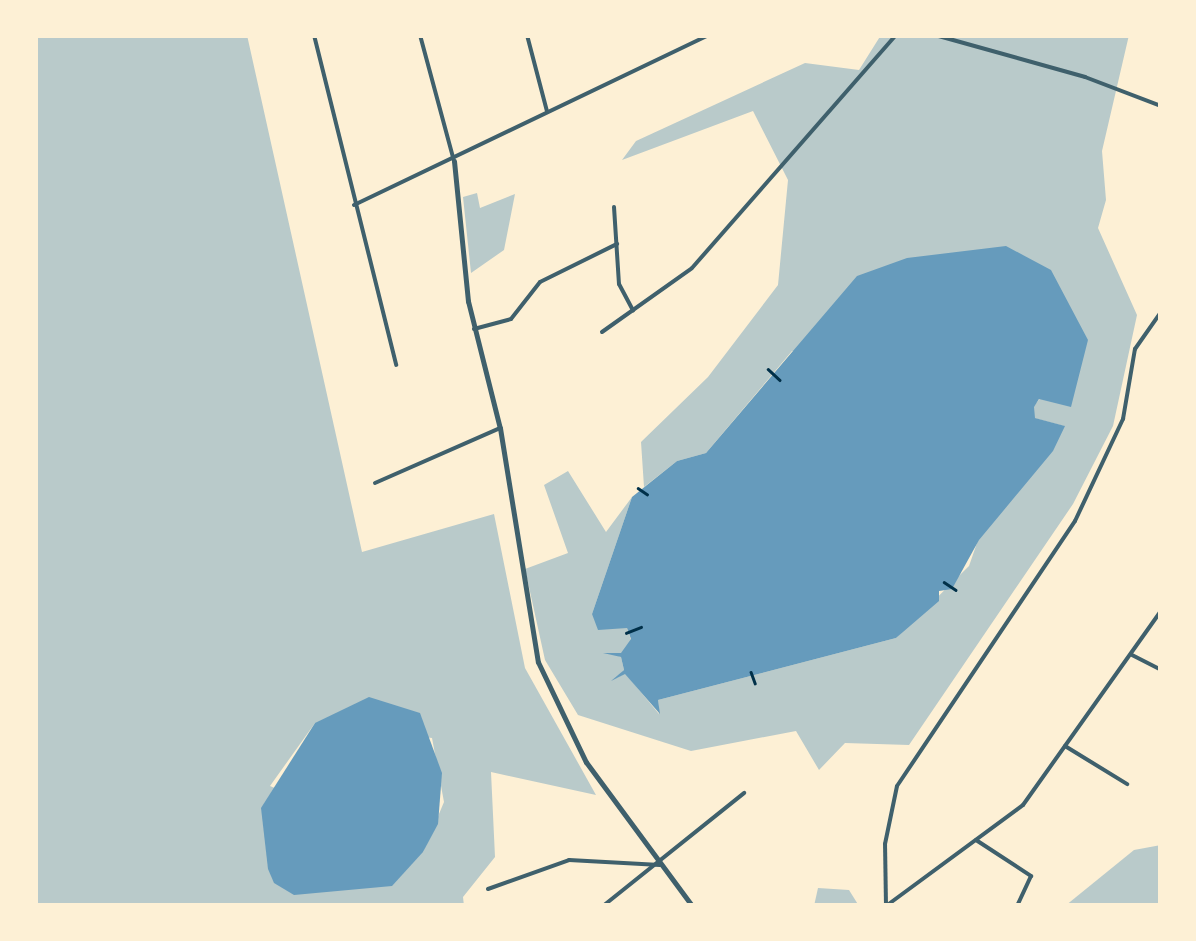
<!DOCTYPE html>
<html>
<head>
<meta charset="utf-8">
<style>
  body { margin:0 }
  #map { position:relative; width:1196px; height:941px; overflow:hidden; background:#fdf0d5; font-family:Quicksand,sans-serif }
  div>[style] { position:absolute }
  .green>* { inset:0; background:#b9caca }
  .water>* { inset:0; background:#669bbc }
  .path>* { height:2.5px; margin:-1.25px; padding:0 1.25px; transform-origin:1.25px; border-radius:1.25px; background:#003049 }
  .minor>* { height:4px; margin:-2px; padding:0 2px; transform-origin:2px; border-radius:2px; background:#3f606c }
  .tertiary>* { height:5px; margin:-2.5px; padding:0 2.5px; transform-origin:2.5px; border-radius:2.5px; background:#3f606c }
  span { translate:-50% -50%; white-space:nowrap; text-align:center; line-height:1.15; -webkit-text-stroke:8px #fdf0d5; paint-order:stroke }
  .frame { position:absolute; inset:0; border:38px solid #fdf0d5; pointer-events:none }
</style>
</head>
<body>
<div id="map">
  <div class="green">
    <div style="clip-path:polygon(evenodd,35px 35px,247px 35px,362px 552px,494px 514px,525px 668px,596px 795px,491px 772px,495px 857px,463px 897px,464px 906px,35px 906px,35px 35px,315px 723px,432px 738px,444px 802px,423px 852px,270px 786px,315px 723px)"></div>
    <div style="clip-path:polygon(881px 35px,1129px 35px,1102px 151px,1106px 200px,1098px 228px,1137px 315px,1113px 426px,1073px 504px,909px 745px,845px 743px,819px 770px,796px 731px,691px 751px,578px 715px,545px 660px,525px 569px,568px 553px,544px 485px,568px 471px,606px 532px,632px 497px,592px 614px,627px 628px,631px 640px,622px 653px,611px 653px,621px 657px,624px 670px,617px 678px,625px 673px,659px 714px,658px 700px,896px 638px,969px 566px,978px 540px,1064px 426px,1034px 418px,1033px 407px,1088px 340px,792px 351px,706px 453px,677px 461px,644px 487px,641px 442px,708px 377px,778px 285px,788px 180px,753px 111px,622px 160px,636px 141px,805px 63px,859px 70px)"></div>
    <div style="clip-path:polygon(477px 193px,480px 208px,515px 194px,504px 250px,471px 273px,463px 197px)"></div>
    <div style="clip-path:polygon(1161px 845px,1161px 906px,1065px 906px,1134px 850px)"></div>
    <div style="clip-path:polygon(818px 888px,849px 890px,859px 906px,814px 906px)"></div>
  </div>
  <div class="water">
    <div style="clip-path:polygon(1006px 246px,1051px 270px,1088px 340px,1071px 407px,1039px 399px,1034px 407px,1035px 418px,1065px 426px,1053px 451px,979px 540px,952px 589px,939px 591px,939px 601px,896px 638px,658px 700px,660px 714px,625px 674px,611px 681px,624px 670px,621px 657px,603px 653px,621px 653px,631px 639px,627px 628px,598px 630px,592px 614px,632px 497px,677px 461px,706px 453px,857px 276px,907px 258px)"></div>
    <div style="clip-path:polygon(369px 697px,420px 713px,442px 773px,438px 824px,423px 852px,392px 886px,294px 895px,274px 883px,268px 869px,261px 808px,315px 723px)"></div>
  </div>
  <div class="path">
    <div style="left:768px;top:369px;width:16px;rotate:43deg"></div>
    <div style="left:638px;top:488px;width:11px;rotate:34deg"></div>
    <div style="left:944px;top:582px;width:14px;rotate:34deg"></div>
    <div style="left:626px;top:633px;width:16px;rotate:-22deg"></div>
    <div style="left:751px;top:672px;width:12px;rotate:70deg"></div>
  </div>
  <div class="minor">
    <div style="left:314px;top:35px;width:340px;rotate:76deg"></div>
    <div style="left:420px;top:35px;width:131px;rotate:74.9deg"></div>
    <div style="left:527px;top:35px;width:79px;rotate:75.3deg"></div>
    <div style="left:935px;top:35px;width:156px;rotate:15.6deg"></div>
    <div style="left:1085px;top:77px;width:81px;rotate:20.9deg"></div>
    <div style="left:354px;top:205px;width:394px;rotate:-25.6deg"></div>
    <div style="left:614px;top:207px;width:77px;rotate:86.3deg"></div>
    <div style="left:619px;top:284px;width:30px;rotate:62deg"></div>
    <div style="left:474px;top:329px;width:38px;rotate:-15deg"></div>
    <div style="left:511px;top:319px;width:47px;rotate:-51.9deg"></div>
    <div style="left:540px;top:282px;width:86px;rotate:-26.3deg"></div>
    <div style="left:602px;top:332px;width:110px;rotate:-35.4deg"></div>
    <div style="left:692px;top:268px;width:310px;rotate:-48.8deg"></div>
    <div style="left:375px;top:483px;width:137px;rotate:-23.7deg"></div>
    <div style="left:1132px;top:655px;width:33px;rotate:27deg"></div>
    <div style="left:1065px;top:746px;width:73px;rotate:31.5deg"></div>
    <div style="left:976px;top:840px;width:66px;rotate:33.2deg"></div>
    <div style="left:1031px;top:876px;width:33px;rotate:115deg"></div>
    <div style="left:488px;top:889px;width:86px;rotate:-19.7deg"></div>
    <div style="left:569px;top:860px;width:91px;rotate:3.1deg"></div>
    <div style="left:603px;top:906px;width:181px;rotate:-38.7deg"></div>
    <div style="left:886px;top:906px;width:62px;rotate:-90.9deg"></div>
    <div style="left:885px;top:844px;width:59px;rotate:-78.3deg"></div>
    <div style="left:897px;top:786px;width:319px;rotate:-56.1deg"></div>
    <div style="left:1075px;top:521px;width:113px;rotate:-64.8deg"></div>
    <div style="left:1123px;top:419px;width:71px;rotate:-80.3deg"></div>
    <div style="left:1135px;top:349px;width:45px;rotate:-54.9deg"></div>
    <div style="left:886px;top:906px;width:170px;rotate:-36.4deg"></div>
    <div style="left:1023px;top:805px;width:238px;rotate:-54.6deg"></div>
  </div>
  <div class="tertiary">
    <div style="left:454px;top:161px;width:141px;rotate:84.3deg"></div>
    <div style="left:468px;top:301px;width:131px;rotate:75.9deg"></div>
    <div style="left:500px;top:428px;width:237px;rotate:80.8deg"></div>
    <div style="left:538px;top:662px;width:111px;rotate:64.4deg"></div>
    <div style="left:586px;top:762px;width:179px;rotate:53.6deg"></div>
  </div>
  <div class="frame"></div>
</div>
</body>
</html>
